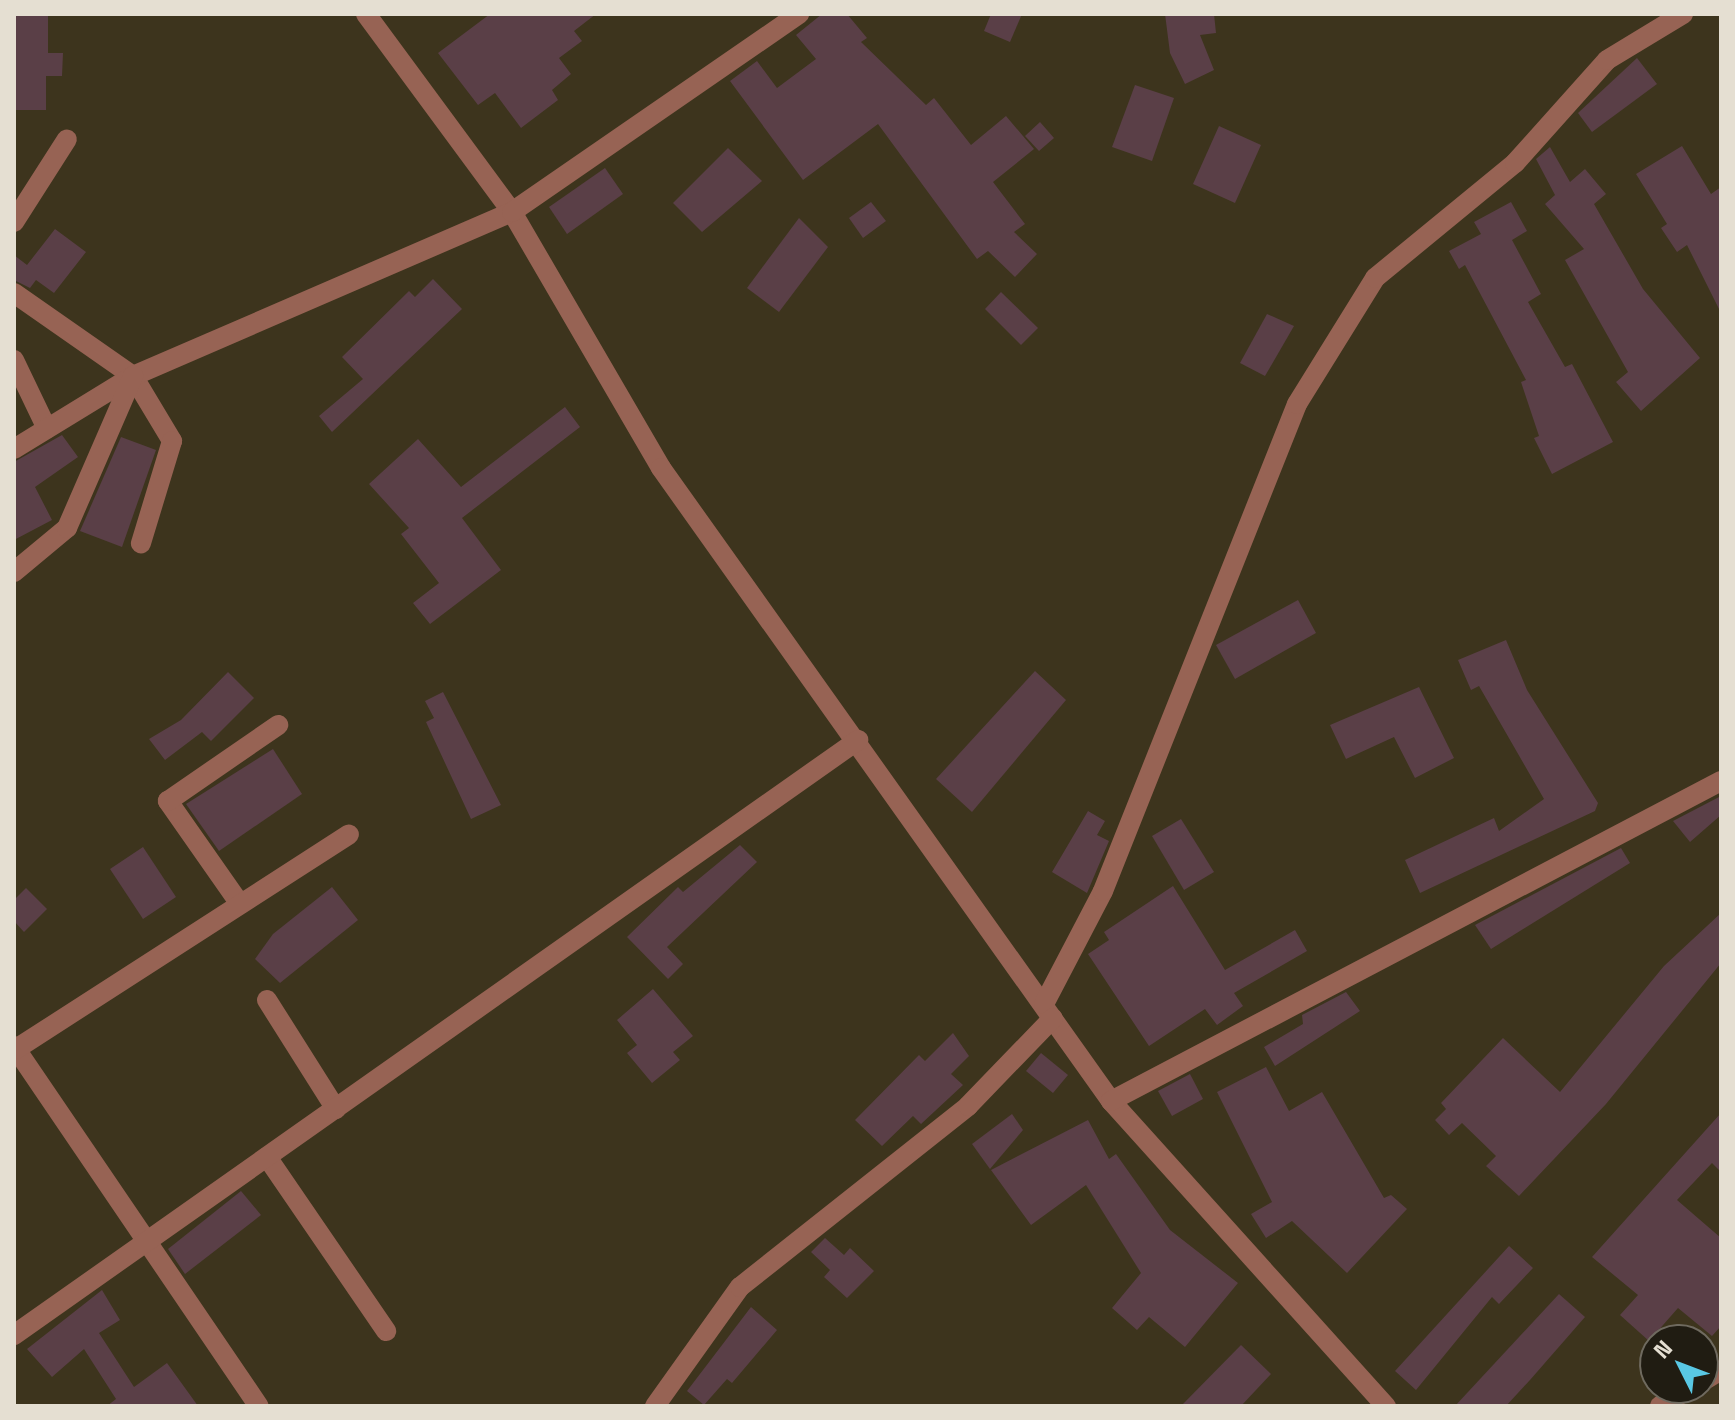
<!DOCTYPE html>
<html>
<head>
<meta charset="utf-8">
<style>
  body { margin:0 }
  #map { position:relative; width:1735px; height:1420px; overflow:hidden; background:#3d341d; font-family:"Space Grotesk",sans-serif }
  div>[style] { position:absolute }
  .building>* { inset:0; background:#5a3f47 }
  .minor>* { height:20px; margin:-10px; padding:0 10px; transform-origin:10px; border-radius:10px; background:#976354 }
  span { translate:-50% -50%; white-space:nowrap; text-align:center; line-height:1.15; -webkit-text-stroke:7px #201c12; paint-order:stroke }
  .frame { position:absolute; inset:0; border:16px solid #e5dfd2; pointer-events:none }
  .north { position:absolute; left:1639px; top:1324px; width:80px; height:80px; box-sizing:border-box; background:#201c12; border:2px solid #6f6a5f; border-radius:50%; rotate:312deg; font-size:22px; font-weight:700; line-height:32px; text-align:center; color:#e5dfd2 }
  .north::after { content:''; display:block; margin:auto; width:28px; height:36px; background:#59c8e4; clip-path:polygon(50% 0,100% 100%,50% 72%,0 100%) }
</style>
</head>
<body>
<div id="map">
  <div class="building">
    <div style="clip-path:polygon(14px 14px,48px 14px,48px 53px,63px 53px,62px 76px,46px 76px,46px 110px,14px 110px)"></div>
    <div style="clip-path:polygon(490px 14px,596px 14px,574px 31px,582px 41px,559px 58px,571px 74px,552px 90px,558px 100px,521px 128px,495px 93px,478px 105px,438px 53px)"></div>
    <div style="clip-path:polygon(822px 14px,847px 14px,867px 38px,861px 42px,926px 105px,934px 98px,971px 145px,1006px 116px,1034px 149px,993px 182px,1025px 224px,1014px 232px,1037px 254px,1015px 277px,988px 251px,977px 259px,878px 124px,803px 180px,730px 81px,757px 61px,777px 88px,816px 59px,796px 35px)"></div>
    <div style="clip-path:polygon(991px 14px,1022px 14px,1010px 42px,984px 31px)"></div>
    <div style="clip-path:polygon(1165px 14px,1214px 14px,1216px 33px,1200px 35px,1214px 70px,1185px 84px,1170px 53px)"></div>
    <div style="clip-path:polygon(1637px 58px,1657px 84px,1592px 132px,1578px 113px)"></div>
    <div style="clip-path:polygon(1135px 85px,1174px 98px,1152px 161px,1112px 147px)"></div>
    <div style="clip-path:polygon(1040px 122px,1054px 138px,1039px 151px,1025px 136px)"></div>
    <div style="clip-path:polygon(1219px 126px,1261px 145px,1235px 203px,1193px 184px)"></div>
    <div style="clip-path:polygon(1682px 146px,1711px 194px,1721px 187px,1721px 313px,1687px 245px,1677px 252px,1661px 228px,1667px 224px,1636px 174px)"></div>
    <div style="clip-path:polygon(1550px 147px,1570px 182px,1585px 169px,1606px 194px,1594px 204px,1643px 289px,1700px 358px,1641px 411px,1616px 382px,1628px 372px,1565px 260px,1584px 249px,1545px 204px,1555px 195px,1536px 159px)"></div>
    <div style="clip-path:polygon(728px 148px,762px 181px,702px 232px,673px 203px)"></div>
    <div style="clip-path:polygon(605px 168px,623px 194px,567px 234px,549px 207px)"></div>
    <div style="clip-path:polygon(871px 202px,886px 221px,863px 238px,849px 218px)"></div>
    <div style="clip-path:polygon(1511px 202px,1527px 231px,1512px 240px,1541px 294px,1528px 302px,1565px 367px,1572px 364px,1613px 442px,1552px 474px,1534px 438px,1539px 436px,1521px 382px,1526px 380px,1465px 265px,1459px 269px,1449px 251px,1481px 234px,1474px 222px)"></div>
    <div style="clip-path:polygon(799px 218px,828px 247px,779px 312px,747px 288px)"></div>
    <div style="clip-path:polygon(55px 229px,86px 252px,54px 293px,36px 280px,30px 288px,14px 280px,14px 255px,27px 265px)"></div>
    <div style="clip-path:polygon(433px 279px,462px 309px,332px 432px,319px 416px,363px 379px,342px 357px,409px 291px,415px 297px)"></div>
    <div style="clip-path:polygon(1001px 292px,1038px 328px,1021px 345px,985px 309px)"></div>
    <div style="clip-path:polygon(1267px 314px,1294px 326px,1265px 376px,1240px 363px)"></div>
    <div style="clip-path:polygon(565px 407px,580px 427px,462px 518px,501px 570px,430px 624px,413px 603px,439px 583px,401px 534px,409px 528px,369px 484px,418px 439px,461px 487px)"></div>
    <div style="clip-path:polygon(62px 435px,78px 457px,35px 487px,52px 520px,14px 540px,14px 462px)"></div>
    <div style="clip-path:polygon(121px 437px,156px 450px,122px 547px,80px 531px)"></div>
    <div style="clip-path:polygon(1298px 600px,1316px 633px,1235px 679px,1216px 645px)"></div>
    <div style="clip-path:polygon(1506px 640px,1527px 690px,1598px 803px,1595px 811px,1420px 893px,1405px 860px,1494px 818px,1499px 831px,1544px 799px,1479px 686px,1471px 690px,1458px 660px)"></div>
    <div style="clip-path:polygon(1035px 671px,1066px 700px,972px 812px,936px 779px)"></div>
    <div style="clip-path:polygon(228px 672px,254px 698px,211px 741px,202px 732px,165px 760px,149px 739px,181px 720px)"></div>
    <div style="clip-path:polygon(1419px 687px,1454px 758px,1415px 778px,1394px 737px,1346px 759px,1330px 725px)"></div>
    <div style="clip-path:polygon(443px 692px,501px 805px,471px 819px,426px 722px,434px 718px,425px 701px)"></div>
    <div style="clip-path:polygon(273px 749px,302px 794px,219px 851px,186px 804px)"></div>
    <div style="clip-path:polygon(1721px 796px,1721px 815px,1690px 842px,1673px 821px)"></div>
    <div style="clip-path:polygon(1088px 811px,1105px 821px,1097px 835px,1109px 841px,1087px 893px,1052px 872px)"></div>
    <div style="clip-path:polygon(1181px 819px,1214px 872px,1184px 890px,1152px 836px)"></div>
    <div style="clip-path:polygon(740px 845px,757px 862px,667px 947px,683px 964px,668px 979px,627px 937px,678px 887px,683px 892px)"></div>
    <div style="clip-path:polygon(143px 847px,176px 897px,143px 919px,110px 869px)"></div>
    <div style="clip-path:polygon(1621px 848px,1630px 863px,1491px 949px,1475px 925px)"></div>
    <div style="clip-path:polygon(1173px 886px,1225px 970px,1295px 930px,1307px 951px,1234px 993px,1243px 1006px,1217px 1025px,1205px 1009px,1149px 1046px,1088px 954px,1109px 940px,1104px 932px)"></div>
    <div style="clip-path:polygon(332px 887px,358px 920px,280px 983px,255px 959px,273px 934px)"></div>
    <div style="clip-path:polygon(26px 888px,47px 909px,24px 932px,14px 921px,14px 900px)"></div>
    <div style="clip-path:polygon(1721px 913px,1721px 963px,1606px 1104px,1519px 1196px,1486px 1166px,1496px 1156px,1462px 1123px,1449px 1135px,1435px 1120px,1446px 1109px,1441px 1103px,1503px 1038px,1560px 1092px,1664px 966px)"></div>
    <div style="clip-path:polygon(653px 989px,693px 1036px,673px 1052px,680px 1060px,652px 1083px,627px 1053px,637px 1045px,617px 1020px)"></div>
    <div style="clip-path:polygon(1346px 992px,1360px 1011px,1275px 1066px,1264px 1047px,1303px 1024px,1302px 1015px)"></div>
    <div style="clip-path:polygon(953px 1033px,969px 1056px,951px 1074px,963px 1085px,921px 1124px,913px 1116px,882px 1146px,855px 1120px,919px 1055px,925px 1061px)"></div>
    <div style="clip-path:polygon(1041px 1053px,1068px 1075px,1053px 1093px,1026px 1071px)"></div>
    <div style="clip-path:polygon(1266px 1067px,1289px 1111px,1322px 1092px,1384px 1198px,1391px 1195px,1407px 1209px,1347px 1273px,1292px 1221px,1266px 1238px,1251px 1214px,1272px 1202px,1217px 1092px)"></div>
    <div style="clip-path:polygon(1190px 1074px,1203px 1099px,1172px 1116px,1158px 1091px)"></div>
    <div style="clip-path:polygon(1721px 1113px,1721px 1172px,1712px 1163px,1677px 1200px,1721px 1238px,1721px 1326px,1712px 1336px,1678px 1308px,1649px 1341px,1620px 1315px,1638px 1295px,1592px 1257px)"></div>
    <div style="clip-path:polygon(1012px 1114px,1023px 1130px,990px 1169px,972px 1144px)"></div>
    <div style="clip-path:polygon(1088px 1120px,1109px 1159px,1116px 1154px,1170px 1230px,1238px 1283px,1185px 1347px,1149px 1317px,1137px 1330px,1112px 1308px,1141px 1273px,1086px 1185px,1031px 1225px,991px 1170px)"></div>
    <div style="clip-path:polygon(241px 1191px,261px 1215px,185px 1274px,168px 1249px)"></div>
    <div style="clip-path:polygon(825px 1238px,844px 1255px,850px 1248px,874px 1271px,847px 1298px,824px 1277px,830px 1270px,811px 1252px)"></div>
    <div style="clip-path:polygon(1509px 1246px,1533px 1268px,1499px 1304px,1492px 1297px,1416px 1390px,1395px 1371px)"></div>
    <div style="clip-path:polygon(102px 1290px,120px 1320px,99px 1333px,134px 1387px,167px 1363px,198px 1406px,107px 1406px,116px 1399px,84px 1349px,52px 1377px,27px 1349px)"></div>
    <div style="clip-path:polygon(1559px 1294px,1585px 1317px,1530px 1380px,1506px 1406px,1455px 1406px)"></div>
    <div style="clip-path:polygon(751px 1307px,777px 1330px,732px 1383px,727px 1379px,704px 1405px,687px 1391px)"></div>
    <div style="clip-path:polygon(1241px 1345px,1271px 1374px,1241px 1406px,1181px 1406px)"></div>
  </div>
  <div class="minor">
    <div style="left:366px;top:14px;width:246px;rotate:53.6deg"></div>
    <div style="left:512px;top:212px;width:296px;rotate:59.8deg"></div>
    <div style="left:661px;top:468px;width:777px;rotate:54.59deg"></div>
    <div style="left:1111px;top:1101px;width:411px;rotate:48deg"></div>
    <div style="left:14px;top:222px;width:98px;rotate:-57.4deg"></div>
    <div style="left:14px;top:293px;width:145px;rotate:34.9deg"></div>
    <div style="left:133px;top:376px;width:76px;rotate:59deg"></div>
    <div style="left:172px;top:441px;width:107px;rotate:106.9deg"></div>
    <div style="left:14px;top:360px;width:76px;rotate:64.4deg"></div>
    <div style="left:14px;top:449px;width:140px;rotate:-31.5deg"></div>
    <div style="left:133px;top:376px;width:413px;rotate:-23.4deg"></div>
    <div style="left:512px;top:212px;width:349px;rotate:-34.6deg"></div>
    <div style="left:14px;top:572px;width:69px;rotate:-39.7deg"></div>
    <div style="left:67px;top:528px;width:166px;rotate:-66.5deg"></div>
    <div style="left:240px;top:904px;width:126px;rotate:-125deg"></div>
    <div style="left:168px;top:801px;width:134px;rotate:-34.6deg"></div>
    <div style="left:267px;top:1000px;width:129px;rotate:57.7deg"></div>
    <div style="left:1044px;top:1004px;width:127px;rotate:-62.4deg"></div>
    <div style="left:1103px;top:891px;width:524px;rotate:-68.28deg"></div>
    <div style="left:1297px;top:404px;width:148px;rotate:-58.2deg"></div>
    <div style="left:1375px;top:278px;width:181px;rotate:-39.4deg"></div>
    <div style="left:1515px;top:163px;width:138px;rotate:-48.2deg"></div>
    <div style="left:1607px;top:60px;width:89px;rotate:-31.2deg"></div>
    <div style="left:14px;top:1046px;width:435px;rotate:55.8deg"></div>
    <div style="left:16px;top:1049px;width:396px;rotate:-32.8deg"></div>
    <div style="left:1111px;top:1101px;width:689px;rotate:-27.68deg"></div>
    <div style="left:267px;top:1157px;width:211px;rotate:55.6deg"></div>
    <div style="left:14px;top:1335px;width:1033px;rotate:-35.18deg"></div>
    <div style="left:1703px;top:1381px;width:21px;rotate:-31deg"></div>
    <div style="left:655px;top:1406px;width:146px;rotate:-54.5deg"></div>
    <div style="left:740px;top:1287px;width:291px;rotate:-38.4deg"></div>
    <div style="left:968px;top:1106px;width:122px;rotate:-46deg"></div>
    <div style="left:1660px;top:1406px;width:36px;rotate:-30deg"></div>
  </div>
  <div class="frame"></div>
  <div class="north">N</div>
</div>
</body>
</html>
